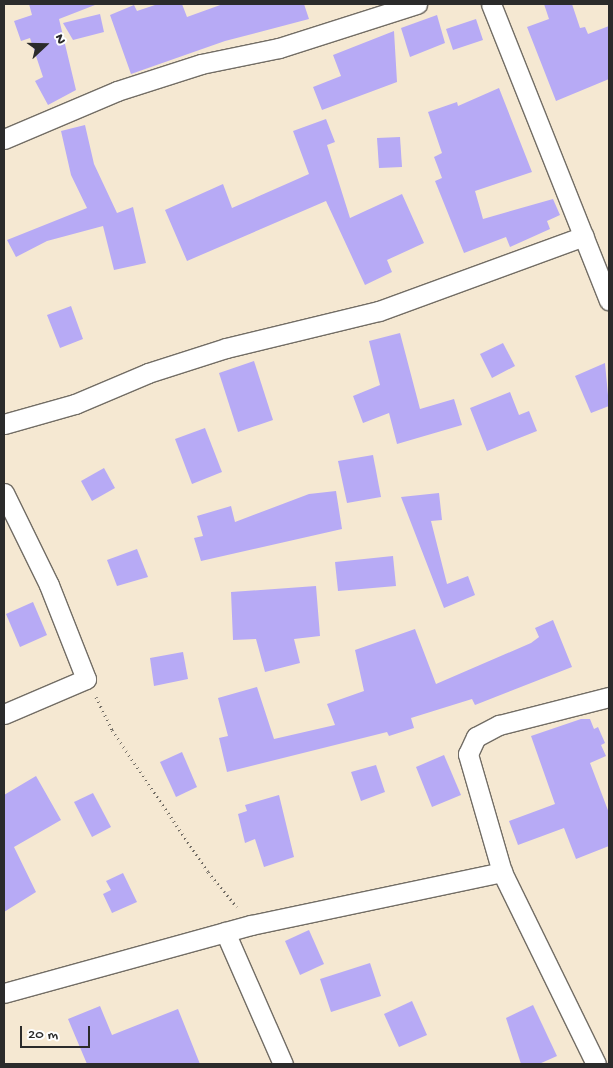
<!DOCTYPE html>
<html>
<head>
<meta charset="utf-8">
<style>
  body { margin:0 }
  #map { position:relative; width:613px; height:1068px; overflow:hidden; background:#f5e8d2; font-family:"Gochi Hand",sans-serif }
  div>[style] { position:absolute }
  .building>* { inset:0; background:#b7aaf5 }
  .path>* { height:3px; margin-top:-1.5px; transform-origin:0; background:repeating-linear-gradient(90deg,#726d65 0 1px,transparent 0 5px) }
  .roads { filter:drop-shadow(1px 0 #726d65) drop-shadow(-1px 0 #726d65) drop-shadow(0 1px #726d65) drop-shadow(0 -1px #726d65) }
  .minor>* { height:19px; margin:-9.5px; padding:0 9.5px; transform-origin:9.5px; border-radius:9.5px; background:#fff }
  span { translate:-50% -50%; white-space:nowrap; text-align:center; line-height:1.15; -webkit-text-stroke:4px #fff; paint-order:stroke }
  .frame { position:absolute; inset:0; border:5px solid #2b2b2b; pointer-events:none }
  .north { position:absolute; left:20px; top:20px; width:50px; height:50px; -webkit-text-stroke:4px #fff; paint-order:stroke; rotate:69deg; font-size:14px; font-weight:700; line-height:20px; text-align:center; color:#2b2b2b }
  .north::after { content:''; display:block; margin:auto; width:18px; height:22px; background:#2b2b2b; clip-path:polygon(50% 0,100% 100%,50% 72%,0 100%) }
  .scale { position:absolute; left:20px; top:1026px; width:70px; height:22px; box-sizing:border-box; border:2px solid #2b2b2b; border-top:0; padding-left:6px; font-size:15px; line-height:18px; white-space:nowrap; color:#2b2b2b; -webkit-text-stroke:4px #fff; paint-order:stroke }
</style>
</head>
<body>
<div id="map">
  <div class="building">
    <div style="clip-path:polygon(29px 4px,95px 5px,59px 19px,76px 90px,48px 105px,35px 81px,43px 77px,30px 38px,21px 41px,14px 21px,32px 15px)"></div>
    <div style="clip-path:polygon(158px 4px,182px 4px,187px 17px,223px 4px,304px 4px,309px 19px,225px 41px,131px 74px,110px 15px,134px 5px,137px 11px)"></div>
    <div style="clip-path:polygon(544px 4px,572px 4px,580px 28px,585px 27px,588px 34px,609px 26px,609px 79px,556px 101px,527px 27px,549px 19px)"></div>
    <div style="clip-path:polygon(100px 14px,104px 32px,73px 40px,63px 23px)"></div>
    <div style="clip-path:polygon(437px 15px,445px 43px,410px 57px,401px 28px)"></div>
    <div style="clip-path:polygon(476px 19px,483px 40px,453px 50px,446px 29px)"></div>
    <div style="clip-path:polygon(394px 31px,397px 82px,322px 110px,313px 87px,341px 76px,333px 55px)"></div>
    <div style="clip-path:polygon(499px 88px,532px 172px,475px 191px,483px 219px,553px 199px,560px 215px,547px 221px,550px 229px,510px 247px,506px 237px,464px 253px,435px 181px,442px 178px,434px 157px,442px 153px,428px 112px,457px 102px,458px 106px)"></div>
    <div style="clip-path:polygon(326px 119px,335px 142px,327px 145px,350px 218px,402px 194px,424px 243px,387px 260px,392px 272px,365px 285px,326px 201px,187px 261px,165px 210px,223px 184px,232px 208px,309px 174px,293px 131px)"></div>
    <div style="clip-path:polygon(85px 125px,94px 164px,117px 213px,133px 207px,146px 263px,114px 270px,103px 226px,47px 241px,16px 257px,7px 240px,87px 208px,71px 175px,61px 131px)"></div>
    <div style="clip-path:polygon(400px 137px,402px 167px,379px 168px,377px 138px)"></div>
    <div style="clip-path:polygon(71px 306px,83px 339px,60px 348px,47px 315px)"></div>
    <div style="clip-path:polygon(400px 333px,420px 409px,454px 399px,462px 425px,397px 444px,389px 413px,363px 423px,353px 396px,380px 385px,369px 341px)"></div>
    <div style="clip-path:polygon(503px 343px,515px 366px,492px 378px,480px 354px)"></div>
    <div style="clip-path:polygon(254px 361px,273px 420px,238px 432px,219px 373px)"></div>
    <div style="clip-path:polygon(605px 363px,609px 406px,591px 413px,575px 376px)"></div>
    <div style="clip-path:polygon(510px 392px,519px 415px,529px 411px,537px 431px,487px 451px,470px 408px)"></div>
    <div style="clip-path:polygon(205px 428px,222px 472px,192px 484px,175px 439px)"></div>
    <div style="clip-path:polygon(373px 455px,381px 497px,347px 503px,338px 461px)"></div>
    <div style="clip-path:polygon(104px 468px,115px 488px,92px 501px,81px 481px)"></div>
    <div style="clip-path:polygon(336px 491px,342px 529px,201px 561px,194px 538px,203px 536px,197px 516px,231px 506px,235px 522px,309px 494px)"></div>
    <div style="clip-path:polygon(439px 493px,442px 520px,431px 521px,447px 584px,468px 576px,475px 595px,444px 608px,401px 497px)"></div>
    <div style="clip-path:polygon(137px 549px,148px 577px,117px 586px,107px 560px)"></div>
    <div style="clip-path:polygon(393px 556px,396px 586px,338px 591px,335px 562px)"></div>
    <div style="clip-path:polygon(316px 586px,320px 636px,294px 639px,300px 663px,265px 672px,256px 639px,233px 640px,231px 592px)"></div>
    <div style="clip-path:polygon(33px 602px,47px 635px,20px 647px,6px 614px)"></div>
    <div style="clip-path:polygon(553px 620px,572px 667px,475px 705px,472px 699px,411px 718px,414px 728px,389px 736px,387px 732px,227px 772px,219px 738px,228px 736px,218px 698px,257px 687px,274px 739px,335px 725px,327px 704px,364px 691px,355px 650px,415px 629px,436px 684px,531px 643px,539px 637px,535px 628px)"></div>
    <div style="clip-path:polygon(183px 652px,188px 679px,154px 686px,150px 658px)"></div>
    <div style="clip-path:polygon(581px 719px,590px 719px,594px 729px,598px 727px,605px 743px,601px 745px,606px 756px,590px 763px,609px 813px,609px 846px,576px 859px,564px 828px,518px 845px,509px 821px,555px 804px,531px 736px)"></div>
    <div style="clip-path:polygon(182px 752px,197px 787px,176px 797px,160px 762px)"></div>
    <div style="clip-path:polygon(444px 755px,461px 795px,432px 807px,416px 767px)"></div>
    <div style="clip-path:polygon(376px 765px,385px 792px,361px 801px,351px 772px)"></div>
    <div style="clip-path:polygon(36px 776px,61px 820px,14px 847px,36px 892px,4px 912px,4px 795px)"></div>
    <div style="clip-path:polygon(93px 793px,111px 827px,92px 837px,74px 802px)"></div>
    <div style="clip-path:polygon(279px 795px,294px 857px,264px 867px,255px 839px,245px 843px,238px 814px,247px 811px,245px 805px)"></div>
    <div style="clip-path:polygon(123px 873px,137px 902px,112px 913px,103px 894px,111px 890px,106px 881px)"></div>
    <div style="clip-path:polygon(309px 930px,324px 964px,300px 975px,285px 941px)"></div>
    <div style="clip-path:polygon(370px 963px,381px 996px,331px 1012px,320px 979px)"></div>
    <div style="clip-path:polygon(412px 1001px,427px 1035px,399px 1047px,384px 1014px)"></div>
    <div style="clip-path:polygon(533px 1005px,557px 1056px,539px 1064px,521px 1064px,506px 1018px)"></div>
    <div style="clip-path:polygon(100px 1006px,112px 1035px,178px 1009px,200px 1064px,87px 1064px,68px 1019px)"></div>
  </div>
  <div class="path">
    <div style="left:96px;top:697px;width:37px;rotate:64deg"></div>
    <div style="left:112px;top:730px;width:171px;rotate:55.9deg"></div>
    <div style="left:208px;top:872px;width:45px;rotate:50.4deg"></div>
  </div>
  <div class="roads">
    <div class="minor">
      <div style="left:491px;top:4px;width:319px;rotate:68.3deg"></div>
      <div style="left:4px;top:139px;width:123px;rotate:-23deg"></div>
      <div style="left:117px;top:91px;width:88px;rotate:-17.8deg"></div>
      <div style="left:201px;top:64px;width:80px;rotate:-11.6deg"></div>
      <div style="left:279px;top:48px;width:145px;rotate:-17.7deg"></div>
      <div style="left:4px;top:424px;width:74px;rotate:-15.7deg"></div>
      <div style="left:75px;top:404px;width:79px;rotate:-23deg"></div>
      <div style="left:148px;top:373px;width:82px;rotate:-17.8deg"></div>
      <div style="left:226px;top:348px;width:157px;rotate:-13.6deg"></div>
      <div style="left:379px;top:311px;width:218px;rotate:-20.1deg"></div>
      <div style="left:4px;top:493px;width:102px;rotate:63.9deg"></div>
      <div style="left:49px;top:585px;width:101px;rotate:68.5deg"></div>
      <div style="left:86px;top:679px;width:89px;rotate:156.9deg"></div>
      <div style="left:225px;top:932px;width:144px;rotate:66.3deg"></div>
      <div style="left:4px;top:993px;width:256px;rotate:-15.4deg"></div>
      <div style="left:251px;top:925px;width:257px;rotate:-11.9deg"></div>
      <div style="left:596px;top:1064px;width:214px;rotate:-116.1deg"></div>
      <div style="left:502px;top:872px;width:123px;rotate:-106.1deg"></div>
      <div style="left:468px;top:754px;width:19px;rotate:-65deg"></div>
      <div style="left:476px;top:737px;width:26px;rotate:-28deg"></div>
      <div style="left:499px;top:725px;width:114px;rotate:-14.3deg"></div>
    </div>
  </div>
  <div class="frame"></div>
  <div class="north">N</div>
  <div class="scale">20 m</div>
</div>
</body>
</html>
